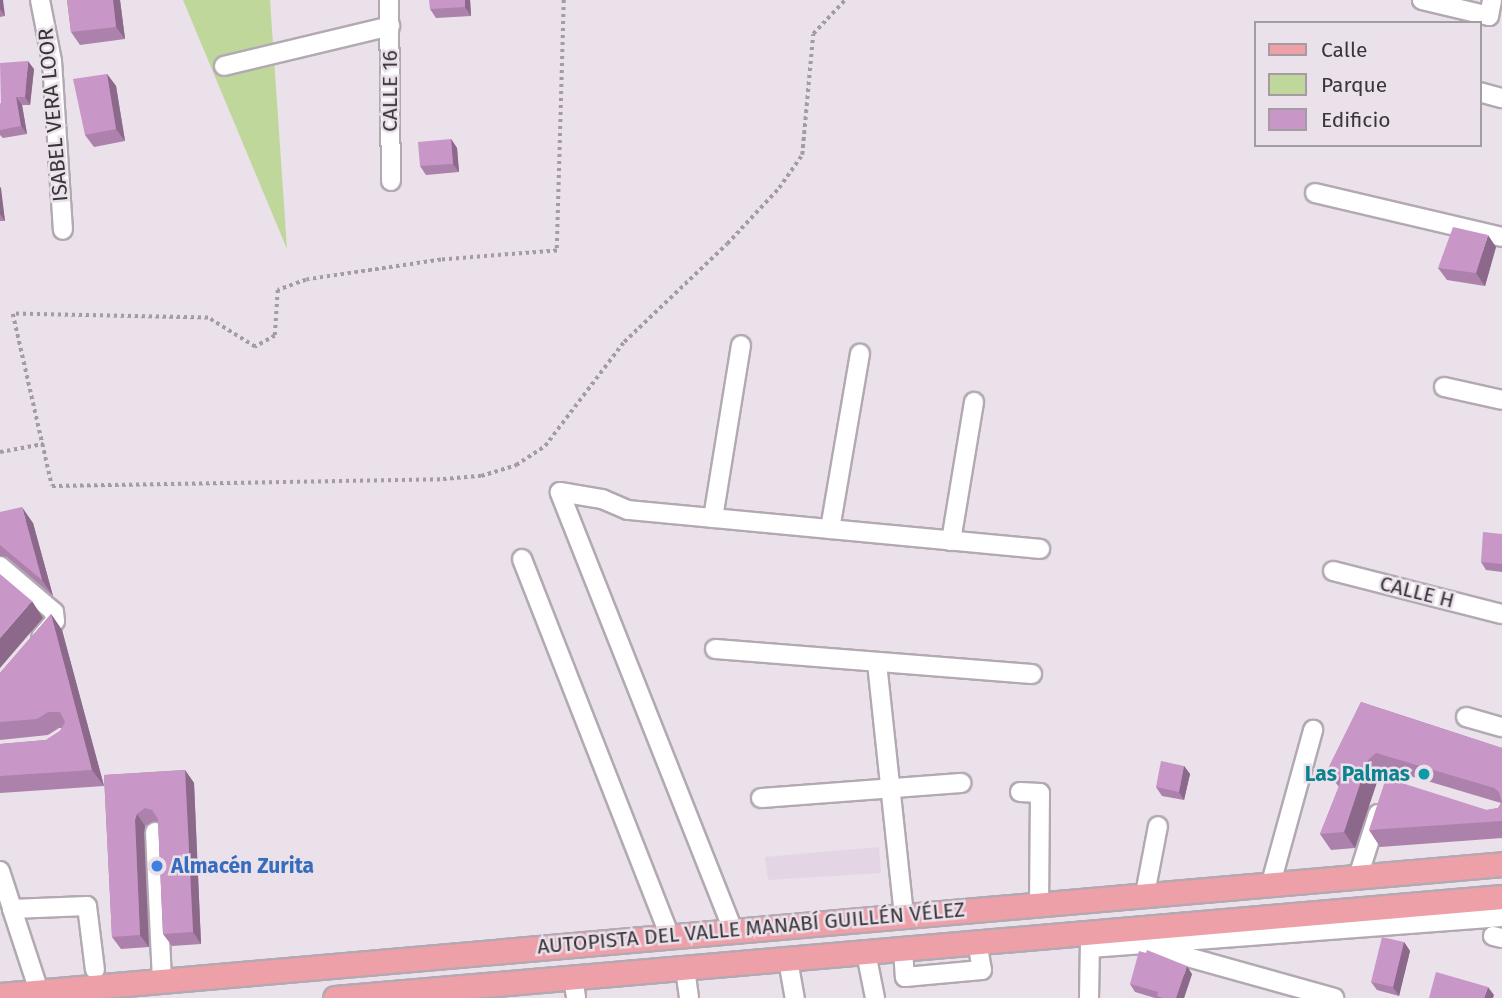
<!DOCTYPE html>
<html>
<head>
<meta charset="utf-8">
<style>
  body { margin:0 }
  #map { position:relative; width:1502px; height:998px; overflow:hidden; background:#eae1ea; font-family:"Fira Sans",sans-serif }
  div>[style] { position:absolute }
  .built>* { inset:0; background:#e4d5e4 }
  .green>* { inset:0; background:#c0d79c }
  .path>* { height:3.5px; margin-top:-1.75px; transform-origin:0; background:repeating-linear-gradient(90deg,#a39ca3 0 3.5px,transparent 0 7px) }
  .roads { filter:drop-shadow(2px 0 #b2a9b2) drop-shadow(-2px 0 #b2a9b2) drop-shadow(0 2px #b2a9b2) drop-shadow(0 -2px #b2a9b2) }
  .minor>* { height:18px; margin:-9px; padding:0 9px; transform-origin:9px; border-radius:9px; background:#fff }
  .major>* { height:23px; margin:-11.5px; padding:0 11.5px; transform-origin:11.5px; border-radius:11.5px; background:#eea0a9 }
  .wall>* { inset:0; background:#ac81ab }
  .shaded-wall>* { inset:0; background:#8c698b }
  .building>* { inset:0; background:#c896c7 }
  .dots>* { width:19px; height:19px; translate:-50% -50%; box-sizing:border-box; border:4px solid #eae1ea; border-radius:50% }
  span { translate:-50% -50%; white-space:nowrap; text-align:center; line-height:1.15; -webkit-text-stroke:5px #eae1ea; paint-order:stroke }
  .street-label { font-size:21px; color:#393539 }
  .culture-label { font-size:21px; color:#0d838f; font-weight:700 }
  .right { translate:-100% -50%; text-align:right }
  .shop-label { font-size:21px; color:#366cbe; font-weight:700 }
  .left { translate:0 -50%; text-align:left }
  .legend { position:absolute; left:1254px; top:21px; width:228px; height:126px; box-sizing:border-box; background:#eae1ea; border:2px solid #a39ca3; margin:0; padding:9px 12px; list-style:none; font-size:21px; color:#393539 }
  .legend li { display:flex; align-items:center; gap:14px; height:35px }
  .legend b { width:35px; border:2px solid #a39ca3 }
</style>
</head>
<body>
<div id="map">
  <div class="built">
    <div style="clip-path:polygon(879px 847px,881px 873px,768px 880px,765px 857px)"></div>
  </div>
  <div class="green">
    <div style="clip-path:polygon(183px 0,270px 0,287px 249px)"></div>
  </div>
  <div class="path">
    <div style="left:564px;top:0;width:251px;rotate:91.6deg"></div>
    <div style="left:557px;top:251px;width:116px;rotate:175.6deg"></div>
    <div style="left:441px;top:260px;width:136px;rotate:171.6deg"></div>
    <div style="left:306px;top:280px;width:30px;rotate:160deg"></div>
    <div style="left:278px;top:290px;width:46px;rotate:93.7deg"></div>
    <div style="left:275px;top:336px;width:23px;rotate:151deg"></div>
    <div style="left:255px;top:347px;width:55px;rotate:-148.3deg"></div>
    <div style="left:208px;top:318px;width:195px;rotate:-178.8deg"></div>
    <div style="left:13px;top:314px;width:176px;rotate:77.2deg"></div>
    <div style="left:52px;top:486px;width:391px;rotate:-1deg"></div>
    <div style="left:443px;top:479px;width:38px;rotate:-5deg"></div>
    <div style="left:481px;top:476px;width:37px;rotate:-17deg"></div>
    <div style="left:516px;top:465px;width:35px;rotate:-33deg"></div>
    <div style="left:545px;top:446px;width:131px;rotate:-52.8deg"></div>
    <div style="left:624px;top:342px;width:142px;rotate:-43.6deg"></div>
    <div style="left:727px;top:244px;width:76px;rotate:-47.1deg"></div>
    <div style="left:779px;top:188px;width:40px;rotate:-55.1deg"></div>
    <div style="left:802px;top:155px;width:121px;rotate:-84.8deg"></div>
    <div style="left:813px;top:34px;width:47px;rotate:-46.7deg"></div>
    <div style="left:0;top:452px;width:44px;rotate:-10.5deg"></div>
  </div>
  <div class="roads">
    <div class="minor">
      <div style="left:40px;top:0;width:62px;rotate:78.9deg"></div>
      <div style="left:52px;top:61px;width:169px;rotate:86.3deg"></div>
      <div style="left:389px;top:0;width:181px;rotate:89.4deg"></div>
      <div style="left:1422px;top:0;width:69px;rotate:13.4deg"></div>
      <div style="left:1489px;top:16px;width:16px;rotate:-79deg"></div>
      <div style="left:224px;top:66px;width:171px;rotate:-13.5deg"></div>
      <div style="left:1479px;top:92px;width:24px;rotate:15deg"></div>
      <div style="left:1315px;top:193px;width:192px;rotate:13.2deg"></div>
      <div style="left:1444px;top:387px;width:59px;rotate:12.6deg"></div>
      <div style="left:713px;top:518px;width:175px;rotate:-80.8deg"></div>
      <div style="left:830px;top:529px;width:178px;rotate:-80.3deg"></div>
      <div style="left:951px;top:541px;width:141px;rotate:-80.6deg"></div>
      <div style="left:522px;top:559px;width:405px;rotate:68.6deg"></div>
      <div style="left:0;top:566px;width:71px;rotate:40.4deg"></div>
      <div style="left:54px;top:612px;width:9px;rotate:84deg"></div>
      <div style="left:55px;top:621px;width:21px;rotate:131deg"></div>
      <div style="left:1333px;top:571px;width:174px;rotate:14.3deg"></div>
      <div style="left:715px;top:649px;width:318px;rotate:4.5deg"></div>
      <div style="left:877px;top:663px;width:252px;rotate:83.9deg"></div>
      <div style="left:1466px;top:717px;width:37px;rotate:16deg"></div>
      <div style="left:1020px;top:792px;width:20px;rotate:3deg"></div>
      <div style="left:1040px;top:793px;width:110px;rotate:90.5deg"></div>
      <div style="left:761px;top:798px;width:201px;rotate:-4.3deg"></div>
      <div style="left:155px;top:832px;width:149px;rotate:87.3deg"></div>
      <div style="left:0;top:871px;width:40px;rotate:72deg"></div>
      <div style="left:12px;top:909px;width:75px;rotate:-2.3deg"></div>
      <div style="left:87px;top:906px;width:64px;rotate:82.9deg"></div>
      <div style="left:1358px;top:877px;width:66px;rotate:-72.4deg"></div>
      <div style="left:1271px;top:883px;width:159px;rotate:-74.6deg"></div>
      <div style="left:1145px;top:894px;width:69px;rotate:-79.2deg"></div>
      <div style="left:12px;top:909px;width:86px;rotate:71.8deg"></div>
      <div style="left:733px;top:930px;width:471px;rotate:-111.6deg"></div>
      <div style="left:560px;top:492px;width:43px;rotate:9.5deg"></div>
      <div style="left:602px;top:499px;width:28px;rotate:23deg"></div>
      <div style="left:628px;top:510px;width:414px;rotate:5.4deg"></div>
      <div style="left:1493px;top:936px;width:9px;rotate:13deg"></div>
      <div style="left:1090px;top:948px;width:413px;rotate:-4.3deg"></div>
      <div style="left:1159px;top:949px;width:182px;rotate:15.6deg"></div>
      <div style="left:903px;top:950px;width:27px;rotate:86deg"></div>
      <div style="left:905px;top:977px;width:77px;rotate:-5.2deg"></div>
      <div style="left:982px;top:970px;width:27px;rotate:-100deg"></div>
      <div style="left:866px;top:953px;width:46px;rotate:78.7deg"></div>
      <div style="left:788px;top:960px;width:39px;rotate:80deg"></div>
      <div style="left:685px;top:969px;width:29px;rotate:82deg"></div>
      <div style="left:573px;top:978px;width:20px;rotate:81deg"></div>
      <div style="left:1089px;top:998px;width:59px;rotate:-89deg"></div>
    </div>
    <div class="major">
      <div style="left:0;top:995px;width:1508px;rotate:-4.98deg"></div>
      <div style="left:335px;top:998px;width:1171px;rotate:-4.95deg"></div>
    </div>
  </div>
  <div class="wall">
    <div style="clip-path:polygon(0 0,5px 16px,0 17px)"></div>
    <div style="clip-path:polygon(67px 0,120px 0,125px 39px,80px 45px,71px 32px)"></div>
    <div style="clip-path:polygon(470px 0,471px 16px,436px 18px,430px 9px)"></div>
    <div style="clip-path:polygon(34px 69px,30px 105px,22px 105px,27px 134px,3px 138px,0 135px,0 104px)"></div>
    <div style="clip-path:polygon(107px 74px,116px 86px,125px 141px,94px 147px,85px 135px)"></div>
    <div style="clip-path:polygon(451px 139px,457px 148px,459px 172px,426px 175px,420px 166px)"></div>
    <div style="clip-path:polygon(0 187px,5px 221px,0 221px)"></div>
    <div style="clip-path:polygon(1496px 247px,1485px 286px,1447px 280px,1438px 268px)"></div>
    <div style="clip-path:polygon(0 512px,33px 523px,53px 596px,7px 557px,0 556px)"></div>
    <div style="clip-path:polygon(1502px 534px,1502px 572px,1486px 570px,1481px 562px)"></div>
    <div style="clip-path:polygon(51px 614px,62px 630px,104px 786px,0 793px,0 744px,46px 740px,60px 731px,62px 728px,59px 728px,48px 735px,0 740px,0 673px)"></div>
    <div style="clip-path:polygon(1361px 702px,1502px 748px,1502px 838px,1380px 847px,1369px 830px,1498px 808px,1501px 803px,1387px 769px,1379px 776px,1355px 848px,1331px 850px,1320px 834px,1339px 787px,1327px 771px)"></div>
    <div style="clip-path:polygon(1184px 766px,1190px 774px,1184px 800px,1162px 796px,1156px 787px)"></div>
    <div style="clip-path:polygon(185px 770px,194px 783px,201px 944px,172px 946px,163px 934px,158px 822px,154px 821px,145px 826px,144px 833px,149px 947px,121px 949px,112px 937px,104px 775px)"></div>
    <div style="clip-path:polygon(1404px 942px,1410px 951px,1399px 996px,1377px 990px,1371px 982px)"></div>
    <div style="clip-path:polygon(1192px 974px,1184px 998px,1155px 998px,1135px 992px,1130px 984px)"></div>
  </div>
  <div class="shaded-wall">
    <div style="clip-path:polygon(0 0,3px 0,5px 16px,0 9px)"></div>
    <div style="clip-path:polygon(113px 0,120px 0,125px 39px,116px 27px)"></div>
    <div style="clip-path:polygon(465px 0,470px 0,471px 16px,465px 7px)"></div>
    <div style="clip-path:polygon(28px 61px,34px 69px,30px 105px,25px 97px)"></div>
    <div style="clip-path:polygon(107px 74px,116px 86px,125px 141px,116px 129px)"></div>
    <div style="clip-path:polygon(16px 97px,22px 105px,27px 134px,21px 126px)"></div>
    <div style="clip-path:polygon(451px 139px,457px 148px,459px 172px,453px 164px)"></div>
    <div style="clip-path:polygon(0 187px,1px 188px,5px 221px,0 214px)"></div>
    <div style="clip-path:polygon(1488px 235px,1496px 247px,1485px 286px,1476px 273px)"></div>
    <div style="clip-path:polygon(22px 507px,33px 523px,53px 596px,42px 580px)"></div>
    <div style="clip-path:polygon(32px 601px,43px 618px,0 668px,0 638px)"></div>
    <div style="clip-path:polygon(51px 614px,62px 630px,104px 786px,92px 770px)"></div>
    <div style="clip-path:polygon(1368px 760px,1379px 776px,1355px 848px,1344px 832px)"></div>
    <div style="clip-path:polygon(1184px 766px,1190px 774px,1184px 800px,1179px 792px)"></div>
    <div style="clip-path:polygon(185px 770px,194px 783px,201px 944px,193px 932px)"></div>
    <div style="clip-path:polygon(137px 814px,145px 826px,144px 833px,149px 947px,140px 935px,135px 820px)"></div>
    <div style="clip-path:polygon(1404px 942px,1410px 951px,1399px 996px,1393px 987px)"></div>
    <div style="clip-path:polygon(1187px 966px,1192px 974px,1184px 998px,1176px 998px)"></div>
    <div style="clip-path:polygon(1488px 987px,1494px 995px,1493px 998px,1484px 998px)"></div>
  </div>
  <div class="building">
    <div style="clip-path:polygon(67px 0,113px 0,116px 27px,71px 32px)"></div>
    <div style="clip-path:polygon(429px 0,465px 0,465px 7px,430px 9px)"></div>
    <div style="clip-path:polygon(28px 61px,25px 97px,16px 97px,21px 126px,0 130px,0 104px,1px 104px,0 63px)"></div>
    <div style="clip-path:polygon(107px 74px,116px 129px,85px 135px,73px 79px)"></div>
    <div style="clip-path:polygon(451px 139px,453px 164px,420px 166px,418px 142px)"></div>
    <div style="clip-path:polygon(1453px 227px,1488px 235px,1476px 273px,1438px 268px)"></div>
    <div style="clip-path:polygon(22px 507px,42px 580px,0 545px,0 512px)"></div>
    <div style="clip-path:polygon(1483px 532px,1502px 534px,1502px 564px,1481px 562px)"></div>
    <div style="clip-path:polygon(0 574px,32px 601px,0 638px)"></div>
    <div style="clip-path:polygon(51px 614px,92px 770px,0 776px,0 744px,46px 740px,60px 731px,65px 722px,60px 712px,48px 712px,37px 719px,0 722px,0 673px)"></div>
    <div style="clip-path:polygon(1361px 702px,1502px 748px,1502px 821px,1369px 830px,1386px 778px,1487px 810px,1498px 808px,1502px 802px,1499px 792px,1494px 788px,1376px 753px,1368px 760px,1344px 832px,1320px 834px,1342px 778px,1327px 771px)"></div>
    <div style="clip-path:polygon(1161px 761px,1184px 766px,1179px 792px,1156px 787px)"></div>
    <div style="clip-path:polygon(185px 770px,193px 932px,163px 934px,158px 819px,152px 810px,145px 808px,137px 814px,135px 820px,140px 935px,112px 937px,104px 775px)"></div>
    <div style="clip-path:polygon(1382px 937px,1404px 942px,1393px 987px,1371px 982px)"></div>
    <div style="clip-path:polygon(1147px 950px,1187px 966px,1176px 998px,1163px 998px,1157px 996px,1158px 992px,1130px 984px,1139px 951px,1146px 953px)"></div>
    <div style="clip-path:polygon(1436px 972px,1488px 987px,1484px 998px,1429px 998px)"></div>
  </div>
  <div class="dots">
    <div style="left:1424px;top:774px;background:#0f9aa8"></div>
    <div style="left:157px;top:866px;background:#3f7fe0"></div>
  </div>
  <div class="street-label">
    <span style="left:390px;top:91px;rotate:-90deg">CALLE 16</span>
    <span style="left:53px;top:115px;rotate:-95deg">ISABEL VERA LOOR</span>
    <span style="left:1417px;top:592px;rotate:14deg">CALLE H</span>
    <span style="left:751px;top:928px;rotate:-5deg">AUTOPISTA DEL VALLE MANABÍ GUILLÉN VÉLEZ</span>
  </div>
  <div class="culture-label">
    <span class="right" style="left:1410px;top:774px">Las Palmas</span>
  </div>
  <div class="shop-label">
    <span class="left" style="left:171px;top:866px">Almacén Zurita</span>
  </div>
  <ul class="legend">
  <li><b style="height:9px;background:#eea0a9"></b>Calle</li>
  <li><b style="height:19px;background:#c0d79c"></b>Parque</li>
  <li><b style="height:19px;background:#c896c7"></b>Edificio</li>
  </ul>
</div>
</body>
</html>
